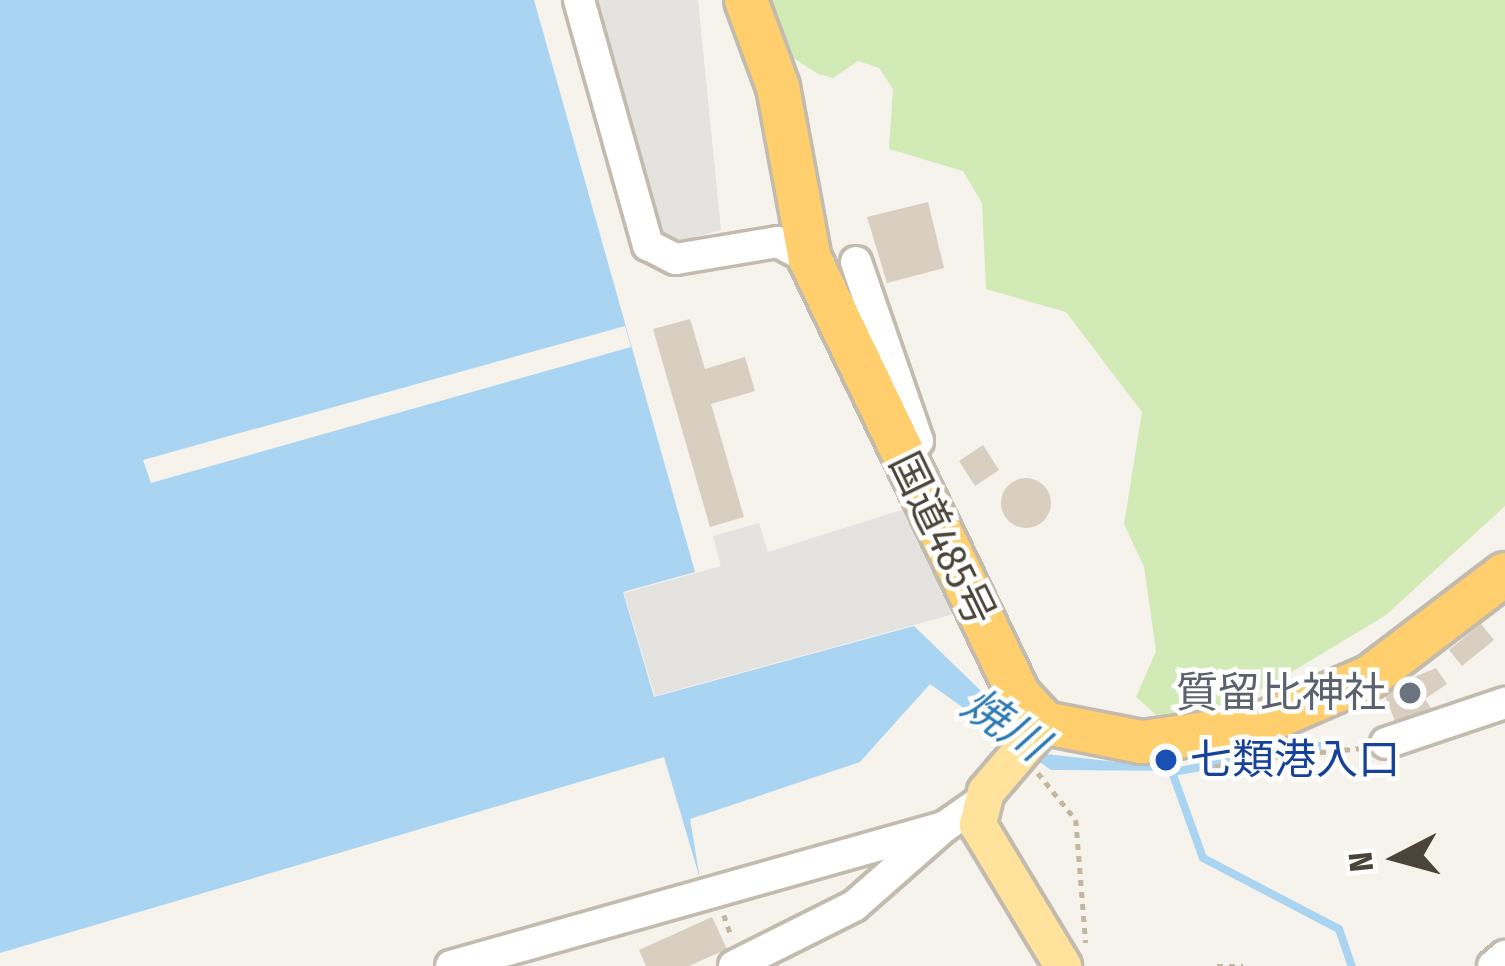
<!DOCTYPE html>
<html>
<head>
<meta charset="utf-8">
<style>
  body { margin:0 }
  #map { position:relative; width:1505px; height:966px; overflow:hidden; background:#f6f3ec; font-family:"Fira Sans Condensed","Noto Sans JP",sans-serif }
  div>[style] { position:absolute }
  .green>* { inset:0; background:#d2eab5 }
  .parking>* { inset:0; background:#e5e3e0 }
  .water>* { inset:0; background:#a9d4f2 }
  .pier>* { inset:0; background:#f6f3ec }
  .stream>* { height:8px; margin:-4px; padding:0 4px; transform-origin:4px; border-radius:4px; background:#a9d4f2 }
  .building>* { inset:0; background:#d8cfc1 }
  .round { border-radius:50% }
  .path>* { height:4.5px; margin-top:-2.25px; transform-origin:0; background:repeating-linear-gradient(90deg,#c4b79f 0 6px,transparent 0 12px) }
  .roads { filter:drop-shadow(3px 0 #c2bbae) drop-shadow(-3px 0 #c2bbae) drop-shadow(0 3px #c2bbae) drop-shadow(0 -3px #c2bbae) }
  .minor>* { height:30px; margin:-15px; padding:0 15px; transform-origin:15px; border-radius:15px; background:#fff }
  .major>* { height:36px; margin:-18px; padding:0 18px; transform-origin:18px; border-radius:18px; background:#ffe39c }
  .highway>* { height:42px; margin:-21px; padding:0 21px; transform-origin:21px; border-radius:21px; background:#ffcf6e }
  .dots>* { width:33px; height:33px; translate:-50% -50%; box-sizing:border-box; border:6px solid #fff; border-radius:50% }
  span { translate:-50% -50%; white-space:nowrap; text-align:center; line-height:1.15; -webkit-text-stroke:9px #fff; paint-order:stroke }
  .street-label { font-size:42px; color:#4b4439 }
  .worship-label { font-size:42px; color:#5b616d }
  .right { translate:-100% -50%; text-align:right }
  .transit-label { font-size:42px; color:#164399 }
  .left { translate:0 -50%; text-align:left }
  .water-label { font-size:45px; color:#2e7ab2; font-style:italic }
  .north { position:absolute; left:1337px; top:798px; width:120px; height:120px; -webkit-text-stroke:9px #fff; paint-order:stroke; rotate:264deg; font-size:33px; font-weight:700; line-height:48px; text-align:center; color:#4b4439 }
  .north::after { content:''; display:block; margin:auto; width:42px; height:54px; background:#4b4439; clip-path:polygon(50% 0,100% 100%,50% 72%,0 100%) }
</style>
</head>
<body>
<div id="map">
  <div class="green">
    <div style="clip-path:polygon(1505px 0,1505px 506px,1386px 615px,1270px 685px,1221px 707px,1156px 715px,1136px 697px,1156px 651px,1144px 567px,1124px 524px,1142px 412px,1066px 312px,986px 289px,982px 203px,963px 171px,889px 149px,893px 89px,879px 68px,858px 61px,833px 78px,818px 74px,784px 52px,769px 0)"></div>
  </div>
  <div class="parking">
    <div style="clip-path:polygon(593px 0,698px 0,721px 230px,683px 241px,658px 229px)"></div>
    <div style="clip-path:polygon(911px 507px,961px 612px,655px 696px,624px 593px,721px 566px,713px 536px,759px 523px,768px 552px)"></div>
  </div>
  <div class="water">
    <div style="clip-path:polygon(0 0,534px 0,695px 572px,623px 592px,654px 697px,914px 626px,1046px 754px,1197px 771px,1051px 770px,930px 684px,860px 762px,690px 819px,700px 879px,664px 757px,0 953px)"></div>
  </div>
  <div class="pier">
    <div style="clip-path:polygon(625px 326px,631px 347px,151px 483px,143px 460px)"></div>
  </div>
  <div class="stream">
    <div style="left:1320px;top:746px;width:150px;rotate:170deg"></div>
    <div style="left:1172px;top:772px;width:91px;rotate:70.2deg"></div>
    <div style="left:1203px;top:858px;width:153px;rotate:27.6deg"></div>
    <div style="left:1339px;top:929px;width:39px;rotate:71deg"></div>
  </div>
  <div class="building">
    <div style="clip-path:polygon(928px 202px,944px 268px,887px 283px,867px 217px)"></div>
    <div style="clip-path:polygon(690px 319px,705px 369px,745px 357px,755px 391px,711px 404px,744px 517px,710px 527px,653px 329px)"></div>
    <div style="clip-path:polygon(983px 445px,999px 470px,975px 486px,959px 461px)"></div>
    <div class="round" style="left:1001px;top:478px;width:50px;height:50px"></div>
    <div style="clip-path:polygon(1481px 624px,1494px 640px,1462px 666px,1449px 650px)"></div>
    <div style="clip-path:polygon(1436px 668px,1447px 684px,1425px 699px,1431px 708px,1396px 724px,1383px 690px)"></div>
    <div style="clip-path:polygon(712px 917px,727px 949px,689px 966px,646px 966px,639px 950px)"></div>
  </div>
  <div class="path">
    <div style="left:1272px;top:757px;width:90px;rotate:-5.7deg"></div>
    <div style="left:1202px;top:768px;width:36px;rotate:-6deg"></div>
    <div style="left:1038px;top:773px;width:60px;rotate:51deg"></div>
    <div style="left:1076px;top:820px;width:123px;rotate:85.4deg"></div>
    <div style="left:724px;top:915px;width:24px;rotate:71deg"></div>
    <div style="left:1217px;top:966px;width:26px"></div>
  </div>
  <div class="roads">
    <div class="minor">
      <div style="left:579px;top:0;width:255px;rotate:74.3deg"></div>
      <div style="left:648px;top:245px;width:31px;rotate:27deg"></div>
      <div style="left:676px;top:259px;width:103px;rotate:-9.5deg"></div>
      <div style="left:778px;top:242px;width:36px;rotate:28deg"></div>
      <div style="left:856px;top:262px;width:189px;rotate:70.9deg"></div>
      <div style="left:918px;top:441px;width:25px;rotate:130deg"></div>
      <div style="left:1386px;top:743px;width:126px;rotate:-18.6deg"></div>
      <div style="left:451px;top:966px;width:512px;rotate:-15.75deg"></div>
      <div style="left:944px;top:827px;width:44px;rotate:-34.8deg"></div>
      <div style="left:734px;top:966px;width:134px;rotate:-26.6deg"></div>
      <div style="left:854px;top:906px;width:120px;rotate:-41.3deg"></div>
      <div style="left:1493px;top:966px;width:16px;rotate:-40deg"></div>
    </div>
    <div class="major">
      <div style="left:1045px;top:723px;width:91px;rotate:130.5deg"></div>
      <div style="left:986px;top:792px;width:34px;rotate:104deg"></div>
      <div style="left:978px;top:825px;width:165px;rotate:58.9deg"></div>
    </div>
    <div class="highway">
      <div style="left:746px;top:0;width:93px;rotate:69.8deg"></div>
      <div style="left:778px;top:87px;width:175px;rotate:79.5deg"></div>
      <div style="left:810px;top:259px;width:482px;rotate:64.4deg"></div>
      <div style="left:1018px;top:694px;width:40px;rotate:47deg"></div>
      <div style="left:1045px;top:723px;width:99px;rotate:11.1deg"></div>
      <div style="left:1142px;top:742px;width:115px;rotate:-8deg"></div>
      <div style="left:1256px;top:726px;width:125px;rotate:-23.5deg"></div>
      <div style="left:1371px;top:676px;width:168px;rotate:-37.3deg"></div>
    </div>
  </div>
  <div class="dots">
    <div style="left:1410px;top:693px;background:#6b7280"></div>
    <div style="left:1166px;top:760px;background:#1a4fb4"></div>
  </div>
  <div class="street-label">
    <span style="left:942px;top:539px;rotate:64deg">国道485号</span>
  </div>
  <div class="worship-label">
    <span class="right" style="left:1386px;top:693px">質留比神社</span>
  </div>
  <div class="transit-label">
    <span class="left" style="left:1190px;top:760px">七類港入口</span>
  </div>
  <div class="water-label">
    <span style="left:1004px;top:725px;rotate:34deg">焼川</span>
  </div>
  <div class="north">N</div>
</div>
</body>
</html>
